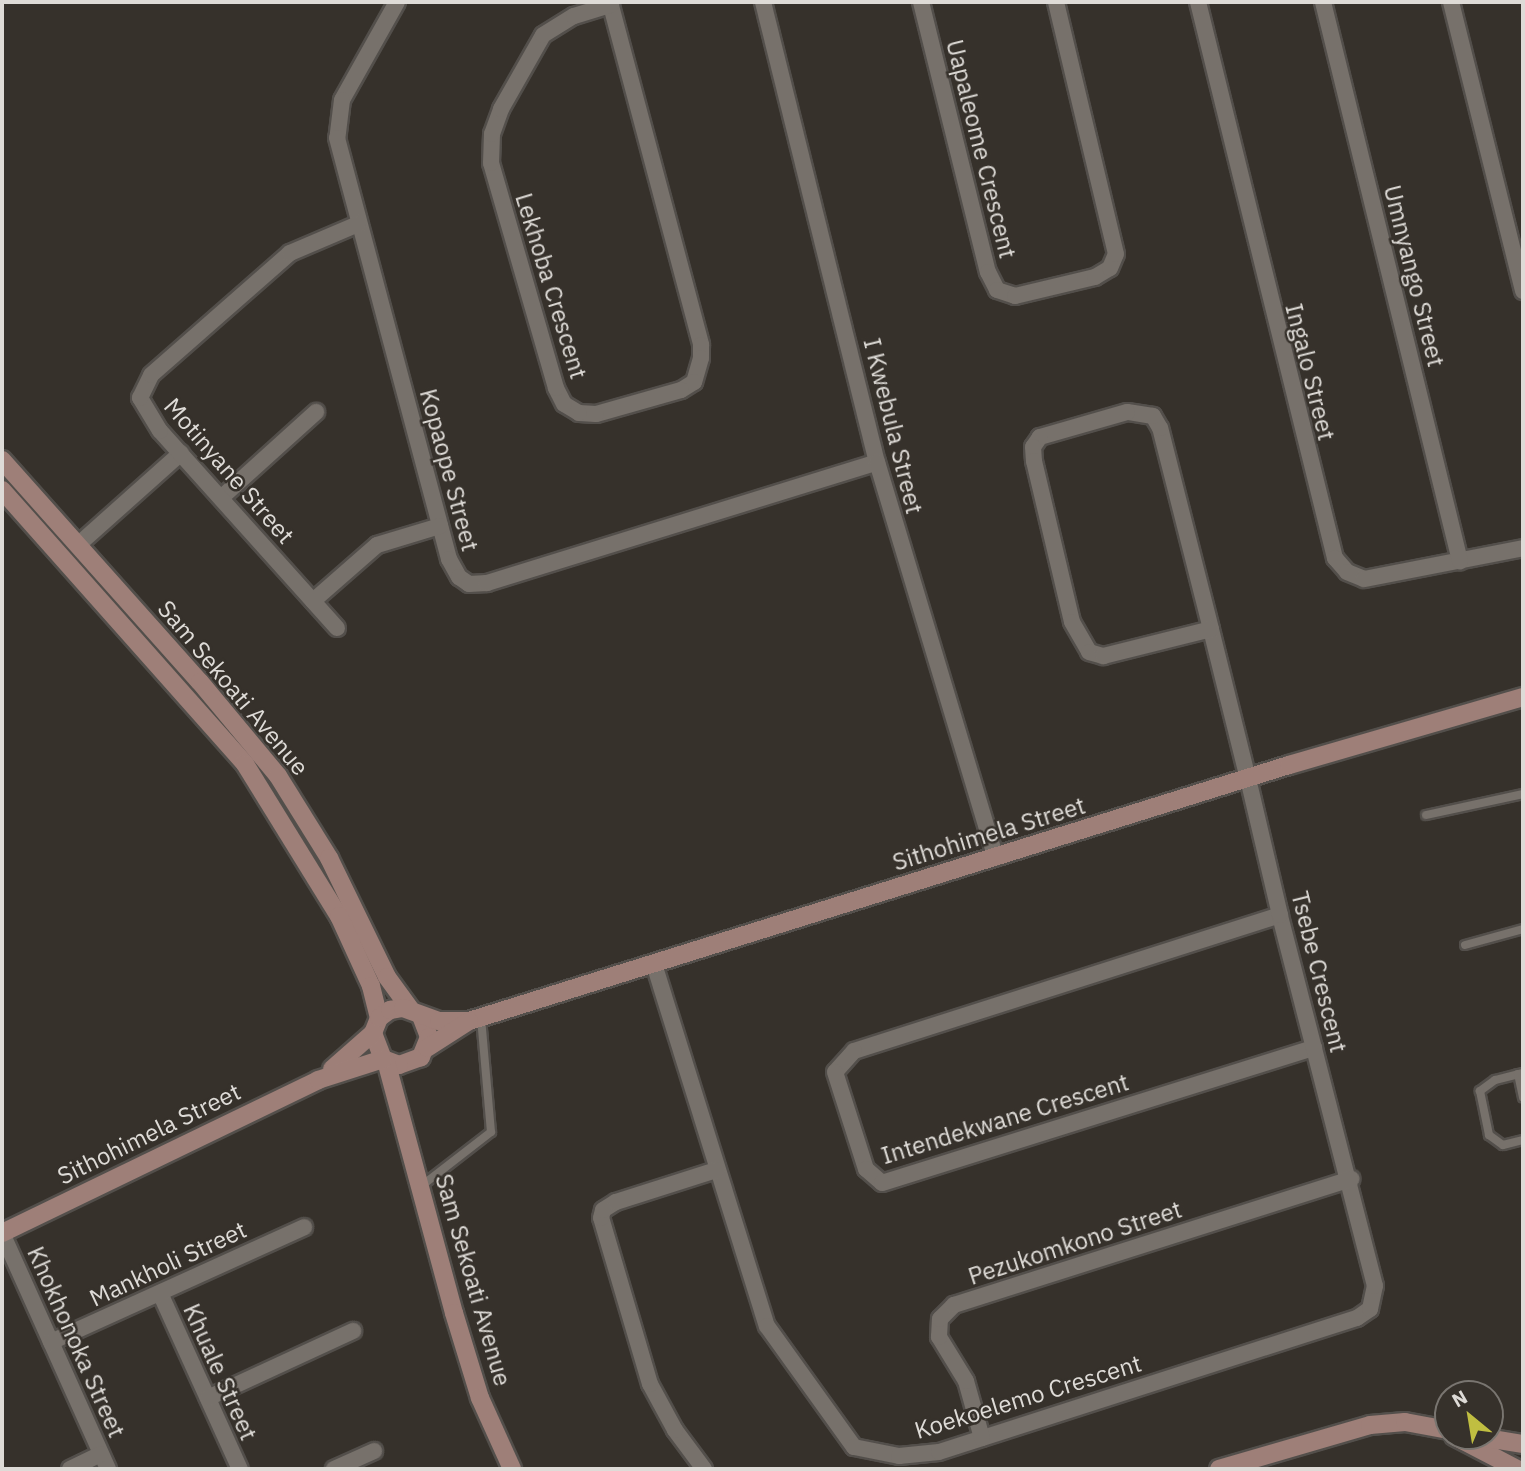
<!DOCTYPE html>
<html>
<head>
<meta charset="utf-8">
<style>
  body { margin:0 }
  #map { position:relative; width:1525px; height:1471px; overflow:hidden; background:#36312b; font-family:"IBM Plex Sans",sans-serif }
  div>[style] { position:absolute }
  .roads { filter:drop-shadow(2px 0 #534f4b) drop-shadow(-2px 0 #534f4b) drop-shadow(0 2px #534f4b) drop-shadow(0 -2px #534f4b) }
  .lane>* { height:8px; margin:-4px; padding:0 4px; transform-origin:4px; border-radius:4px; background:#77716b }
  .street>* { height:16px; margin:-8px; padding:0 8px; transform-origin:8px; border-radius:8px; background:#77716b }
  .secondary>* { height:18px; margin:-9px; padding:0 9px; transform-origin:9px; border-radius:9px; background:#9e7f78 }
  span { translate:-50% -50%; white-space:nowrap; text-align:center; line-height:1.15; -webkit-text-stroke:5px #36312b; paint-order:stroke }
  .street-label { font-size:24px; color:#dedbd7 }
  .frame { position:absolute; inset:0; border:4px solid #dedbd7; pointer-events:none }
  .north { position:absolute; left:1434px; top:1380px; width:70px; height:70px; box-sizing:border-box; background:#36312b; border:2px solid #797570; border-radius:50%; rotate:330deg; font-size:19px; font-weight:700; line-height:28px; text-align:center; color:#dedbd7 }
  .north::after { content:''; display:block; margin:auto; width:24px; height:32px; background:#c0be41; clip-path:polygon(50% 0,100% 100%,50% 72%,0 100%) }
</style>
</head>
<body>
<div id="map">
  <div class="roads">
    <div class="lane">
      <div style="left:1426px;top:815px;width:99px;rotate:-12.2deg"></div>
      <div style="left:1465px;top:945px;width:60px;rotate:-15.4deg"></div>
      <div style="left:1523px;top:1073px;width:29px;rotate:166deg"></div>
      <div style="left:1495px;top:1080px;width:19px;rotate:144deg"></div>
      <div style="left:1480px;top:1091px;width:45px;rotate:78.4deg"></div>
      <div style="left:1489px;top:1135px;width:17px;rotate:36deg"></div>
      <div style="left:1503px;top:1145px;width:21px;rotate:-14deg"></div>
      <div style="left:1518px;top:1074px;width:24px;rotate:78deg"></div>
      <div style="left:420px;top:1187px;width:90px;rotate:-37.8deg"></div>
      <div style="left:491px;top:1132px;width:114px;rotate:-95deg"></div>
    </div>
    <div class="street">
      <div style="left:397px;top:2px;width:112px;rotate:119.3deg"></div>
      <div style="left:342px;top:100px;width:38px;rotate:97deg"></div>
      <div style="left:337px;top:138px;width:436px;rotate:75.1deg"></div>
      <div style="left:449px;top:559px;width:21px;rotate:61deg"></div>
      <div style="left:459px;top:577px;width:12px;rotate:35deg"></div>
      <div style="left:469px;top:584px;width:18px;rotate:-3deg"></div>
      <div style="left:487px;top:583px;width:408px;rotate:-17.2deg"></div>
      <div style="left:610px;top:2px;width:355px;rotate:75.1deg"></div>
      <div style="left:701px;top:345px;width:13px;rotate:90deg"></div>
      <div style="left:701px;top:358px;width:25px;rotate:106deg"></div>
      <div style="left:694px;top:382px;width:15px;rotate:148deg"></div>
      <div style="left:681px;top:390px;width:88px;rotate:164.2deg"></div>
      <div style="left:596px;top:414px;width:17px;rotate:-177deg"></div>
      <div style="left:579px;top:413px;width:17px;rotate:-149deg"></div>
      <div style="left:564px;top:404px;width:18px;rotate:-117deg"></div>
      <div style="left:556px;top:388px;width:234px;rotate:-106.1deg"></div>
      <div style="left:491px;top:163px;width:29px;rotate:-88deg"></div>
      <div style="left:492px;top:134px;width:27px;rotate:-70deg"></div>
      <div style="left:501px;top:109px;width:85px;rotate:-60.4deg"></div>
      <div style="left:543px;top:35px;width:36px;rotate:-32deg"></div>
      <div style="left:574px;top:16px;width:39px;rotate:-17deg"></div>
      <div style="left:763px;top:2px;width:474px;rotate:76.1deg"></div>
      <div style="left:877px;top:462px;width:413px;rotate:73.3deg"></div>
      <div style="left:921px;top:2px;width:278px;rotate:76.1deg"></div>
      <div style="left:988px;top:272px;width:20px;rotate:63deg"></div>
      <div style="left:997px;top:290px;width:19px;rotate:18deg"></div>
      <div style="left:1015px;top:296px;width:82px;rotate:-13.4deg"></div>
      <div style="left:1095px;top:277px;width:17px;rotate:-31deg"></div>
      <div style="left:1110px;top:268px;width:15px;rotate:-67deg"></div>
      <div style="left:1116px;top:254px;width:259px;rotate:-103.4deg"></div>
      <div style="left:1198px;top:2px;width:573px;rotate:76.16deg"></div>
      <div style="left:1335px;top:558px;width:18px;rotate:49deg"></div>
      <div style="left:1347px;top:572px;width:18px;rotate:22deg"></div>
      <div style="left:1364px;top:579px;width:162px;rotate:-11deg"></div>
      <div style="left:1323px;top:2px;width:576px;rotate:76.23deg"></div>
      <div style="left:1451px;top:2px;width:298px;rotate:76deg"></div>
      <div style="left:222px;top:497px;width:127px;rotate:-42.1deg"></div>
      <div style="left:78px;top:545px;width:138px;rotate:-41.8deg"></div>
      <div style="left:313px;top:601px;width:85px;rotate:-41.2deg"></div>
      <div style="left:377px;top:545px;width:66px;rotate:-16.8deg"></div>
      <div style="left:337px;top:628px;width:265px;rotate:-131.9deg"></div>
      <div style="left:160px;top:431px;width:39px;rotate:-121deg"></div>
      <div style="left:140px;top:398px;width:25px;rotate:-64deg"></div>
      <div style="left:151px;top:375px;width:185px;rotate:-41.3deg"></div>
      <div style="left:290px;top:253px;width:74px;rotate:-23.1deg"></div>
      <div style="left:1280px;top:915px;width:447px;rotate:162.3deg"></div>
      <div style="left:854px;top:1051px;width:28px;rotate:132deg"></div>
      <div style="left:835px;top:1072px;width:102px;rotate:72.3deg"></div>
      <div style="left:866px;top:1169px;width:21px;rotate:41deg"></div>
      <div style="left:882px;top:1183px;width:453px;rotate:-17.4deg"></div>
      <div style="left:654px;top:964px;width:379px;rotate:72.7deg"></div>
      <div style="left:767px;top:1326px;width:149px;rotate:54.3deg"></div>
      <div style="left:854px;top:1447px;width:46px;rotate:11.3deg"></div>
      <div style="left:899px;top:1456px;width:40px;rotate:-5.7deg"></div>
      <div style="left:939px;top:1452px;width:439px;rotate:-17.8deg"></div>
      <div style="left:1357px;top:1318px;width:16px;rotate:-35deg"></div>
      <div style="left:1370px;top:1309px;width:24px;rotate:-78deg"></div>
      <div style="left:1375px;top:1286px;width:383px;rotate:-104.4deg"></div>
      <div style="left:1280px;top:915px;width:140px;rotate:-103.2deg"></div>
      <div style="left:1248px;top:779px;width:154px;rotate:-103.9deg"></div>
      <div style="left:1211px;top:629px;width:207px;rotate:-104.2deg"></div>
      <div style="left:1160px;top:428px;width:14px;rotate:-120deg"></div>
      <div style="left:1153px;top:416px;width:26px;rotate:-171deg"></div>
      <div style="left:1127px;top:412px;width:91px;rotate:164deg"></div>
      <div style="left:1040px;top:437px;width:12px;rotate:125deg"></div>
      <div style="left:1033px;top:447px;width:14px;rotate:86deg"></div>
      <div style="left:1034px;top:461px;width:165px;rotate:76.7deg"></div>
      <div style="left:1072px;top:622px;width:34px;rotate:60deg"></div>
      <div style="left:1089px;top:652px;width:15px;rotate:16deg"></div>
      <div style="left:1103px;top:656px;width:111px;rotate:-14deg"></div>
      <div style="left:2px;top:1233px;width:259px;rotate:65.8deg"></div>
      <div style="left:160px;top:1293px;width:193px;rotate:65.6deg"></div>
      <div style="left:51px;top:1342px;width:278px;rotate:-24.4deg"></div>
      <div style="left:208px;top:1398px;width:160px;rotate:-24.8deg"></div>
      <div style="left:982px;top:1438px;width:59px;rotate:-105.7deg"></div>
      <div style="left:966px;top:1381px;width:52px;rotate:-121.5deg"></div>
      <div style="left:939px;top:1337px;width:18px;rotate:-87deg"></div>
      <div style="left:940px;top:1319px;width:20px;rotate:-45deg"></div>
      <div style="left:954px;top:1305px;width:417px;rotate:-17.6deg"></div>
      <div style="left:70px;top:1469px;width:34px;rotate:-26deg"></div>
      <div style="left:334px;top:1469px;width:44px;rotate:-24.2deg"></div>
      <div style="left:704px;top:1469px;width:49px;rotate:-126.6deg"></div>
      <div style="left:675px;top:1430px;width:52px;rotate:-118.5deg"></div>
      <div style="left:650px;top:1384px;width:173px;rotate:-106.4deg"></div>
      <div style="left:601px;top:1218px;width:8px;rotate:-76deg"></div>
      <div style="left:603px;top:1210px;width:15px;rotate:-32deg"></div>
      <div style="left:616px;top:1202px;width:105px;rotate:-17.7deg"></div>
    </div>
    <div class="secondary">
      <div style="left:2px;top:460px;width:297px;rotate:48.3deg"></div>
      <div style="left:200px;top:682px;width:122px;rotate:50.3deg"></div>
      <div style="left:278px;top:776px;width:97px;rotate:58.1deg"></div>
      <div style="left:329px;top:858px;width:132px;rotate:64deg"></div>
      <div style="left:387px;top:977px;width:39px;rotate:54deg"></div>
      <div style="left:2px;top:490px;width:366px;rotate:48.4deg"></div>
      <div style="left:245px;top:764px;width:179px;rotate:58.3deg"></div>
      <div style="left:339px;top:916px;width:77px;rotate:65.4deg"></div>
      <div style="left:371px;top:986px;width:33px;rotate:76deg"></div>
      <div style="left:421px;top:1016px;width:22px;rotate:69deg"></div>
      <div style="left:429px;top:1037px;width:22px;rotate:112deg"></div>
      <div style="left:421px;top:1057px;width:23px;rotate:160deg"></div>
      <div style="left:399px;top:1065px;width:17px;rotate:-159deg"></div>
      <div style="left:383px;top:1059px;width:28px;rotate:-111deg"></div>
      <div style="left:373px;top:1033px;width:16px;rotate:-68deg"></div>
      <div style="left:379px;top:1018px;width:14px;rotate:-36deg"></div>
      <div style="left:390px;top:1010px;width:13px;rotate:-9deg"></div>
      <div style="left:403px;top:1008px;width:38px;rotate:20deg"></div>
      <div style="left:439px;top:1021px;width:30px"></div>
      <div style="left:469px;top:1021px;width:859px;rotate:-17.34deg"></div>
      <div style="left:1289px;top:765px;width:244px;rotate:-16.2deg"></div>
      <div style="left:427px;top:1048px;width:50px;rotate:-32.7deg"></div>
      <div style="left:386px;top:1061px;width:261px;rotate:74.9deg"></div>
      <div style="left:454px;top:1313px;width:89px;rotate:73deg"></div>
      <div style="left:480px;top:1398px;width:78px;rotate:65.7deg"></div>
      <div style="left:332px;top:1069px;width:55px;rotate:-41.3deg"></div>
      <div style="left:2px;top:1233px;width:351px;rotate:-25.8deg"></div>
      <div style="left:318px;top:1080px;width:68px;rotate:-17.9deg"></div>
      <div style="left:1454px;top:1436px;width:71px;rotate:27.6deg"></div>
      <div style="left:1474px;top:1436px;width:50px;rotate:9.3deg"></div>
      <div style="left:1219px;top:1469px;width:157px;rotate:-16.2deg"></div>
      <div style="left:1370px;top:1425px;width:35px;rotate:-5deg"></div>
      <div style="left:1405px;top:1422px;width:44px;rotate:10.5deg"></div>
    </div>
  </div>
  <div class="street-label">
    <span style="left:981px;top:149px;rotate:76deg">Uapaleome Crescent</span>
    <span style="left:1414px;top:276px;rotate:76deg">Umnyango Street</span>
    <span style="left:551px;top:286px;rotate:73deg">Lekhoba Crescent</span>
    <span style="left:1310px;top:372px;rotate:76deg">Ingalo Street</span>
    <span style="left:893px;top:426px;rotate:76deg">I Kwebula Street</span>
    <span style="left:449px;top:470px;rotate:75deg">Kopaope Street</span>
    <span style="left:229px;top:471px;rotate:49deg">Motinyane Street</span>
    <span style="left:233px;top:688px;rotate:50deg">Sam Sekoati Avenue</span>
    <span style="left:989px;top:834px;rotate:-17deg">Sithohimela Street</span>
    <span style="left:1319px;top:972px;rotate:76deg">Tsebe Crescent</span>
    <span style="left:1005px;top:1119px;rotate:-17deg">Intendekwane Crescent</span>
    <span style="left:149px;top:1134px;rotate:-26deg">Sithohimela Street</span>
    <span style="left:1075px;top:1243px;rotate:-18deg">Pezukomkono Street</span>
    <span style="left:168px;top:1264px;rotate:-25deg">Mankholi Street</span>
    <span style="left:473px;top:1280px;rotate:74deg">Sam Sekoati Avenue</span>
    <span style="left:76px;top:1342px;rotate:66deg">Khokhonoka Street</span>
    <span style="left:220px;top:1372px;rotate:66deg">Khuale Street</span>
    <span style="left:1028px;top:1397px;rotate:-17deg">Koekoelemo Crescent</span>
  </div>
  <div class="frame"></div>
  <div class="north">N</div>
</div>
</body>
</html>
